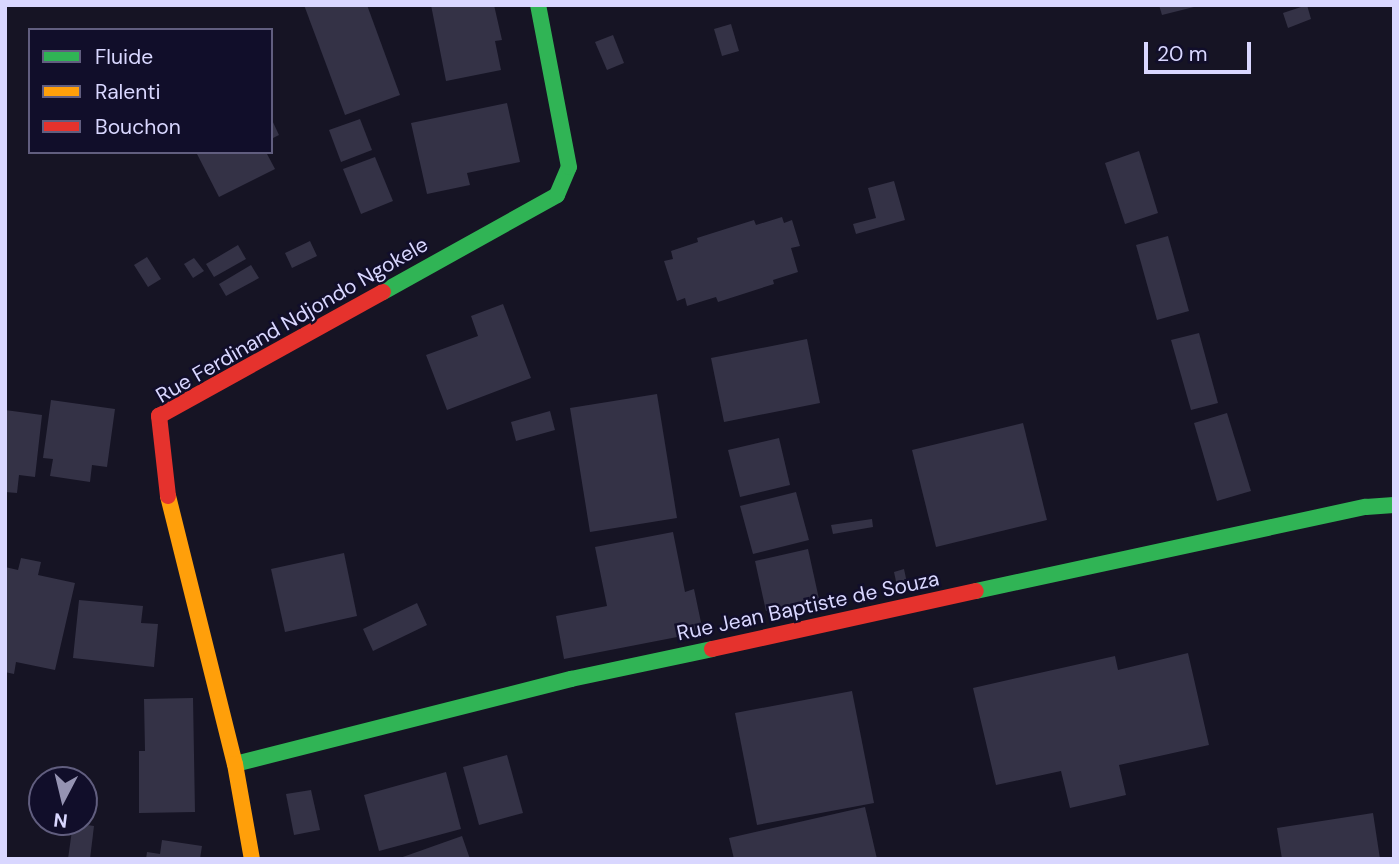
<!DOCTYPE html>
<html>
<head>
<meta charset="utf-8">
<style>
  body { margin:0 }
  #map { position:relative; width:1399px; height:864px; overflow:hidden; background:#161424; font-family:"DM Sans",sans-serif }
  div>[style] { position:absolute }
  .building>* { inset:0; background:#343246 }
  .fast>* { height:16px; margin:-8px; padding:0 8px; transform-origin:8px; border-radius:8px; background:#30b455 }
  .slow>* { height:16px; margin:-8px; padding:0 8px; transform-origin:8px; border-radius:8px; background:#ff9f0a }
  .jam>* { height:16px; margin:-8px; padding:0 8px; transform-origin:8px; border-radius:8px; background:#e5322d }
  span { translate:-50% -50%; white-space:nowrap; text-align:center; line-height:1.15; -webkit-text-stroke:5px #110e2a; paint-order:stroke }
  .street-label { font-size:21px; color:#d9d7ff }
  .frame { position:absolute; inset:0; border:7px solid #d9d7ff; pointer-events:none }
  .legend { position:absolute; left:28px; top:28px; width:245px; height:126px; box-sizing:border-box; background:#110e2a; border:2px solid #615e7f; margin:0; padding:9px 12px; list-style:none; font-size:21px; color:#d9d7ff }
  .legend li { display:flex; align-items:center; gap:14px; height:35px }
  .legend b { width:35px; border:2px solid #615e7f }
  .north { position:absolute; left:28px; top:766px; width:70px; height:70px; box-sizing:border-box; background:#110e2a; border:2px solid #615e7f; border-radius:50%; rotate:187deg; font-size:19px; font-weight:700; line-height:28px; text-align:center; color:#d9d7ff }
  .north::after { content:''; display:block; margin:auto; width:24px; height:32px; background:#9593b2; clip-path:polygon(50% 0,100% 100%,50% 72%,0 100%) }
  .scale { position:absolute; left:1144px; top:42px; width:107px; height:32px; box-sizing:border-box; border:4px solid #d9d7ff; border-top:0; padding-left:9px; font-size:21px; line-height:24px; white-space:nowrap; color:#d9d7ff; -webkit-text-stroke:5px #110e2a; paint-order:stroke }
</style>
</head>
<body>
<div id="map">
  <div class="building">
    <div style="clip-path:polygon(304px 5px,367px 5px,400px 95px,345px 115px)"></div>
    <div style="clip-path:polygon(431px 5px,494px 5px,502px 40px,495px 41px,501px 70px,446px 81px)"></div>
    <div style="clip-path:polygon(1159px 5px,1198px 5px,1198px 6px,1162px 15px)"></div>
    <div style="clip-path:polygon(1307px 5px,1311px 19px,1288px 28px,1283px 13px)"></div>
    <div style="clip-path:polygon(731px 24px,739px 51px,722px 56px,714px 29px)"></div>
    <div style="clip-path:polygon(613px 35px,624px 63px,607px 70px,595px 42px)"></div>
    <div style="clip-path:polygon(507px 103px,520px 162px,467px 173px,470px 185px,427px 194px,411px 123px)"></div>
    <div style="clip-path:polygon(271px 118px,279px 135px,271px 139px)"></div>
    <div style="clip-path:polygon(360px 119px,372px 150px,341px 162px,329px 130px)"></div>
    <div style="clip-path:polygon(1139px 151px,1158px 213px,1125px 224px,1105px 163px)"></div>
    <div style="clip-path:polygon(196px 152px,266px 152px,275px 169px,219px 197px)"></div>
    <div style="clip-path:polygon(375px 157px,393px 201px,361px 214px,343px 169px)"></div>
    <div style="clip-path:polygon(894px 181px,905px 220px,856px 234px,853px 224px,876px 218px,868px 188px)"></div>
    <div style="clip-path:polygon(782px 217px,784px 223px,792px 220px,800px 246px,791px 248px,798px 272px,773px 280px,774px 284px,718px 302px,716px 297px,687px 306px,685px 298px,677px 301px,664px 261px,673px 259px,671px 251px,698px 242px,697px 238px,754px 220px,756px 225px)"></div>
    <div style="clip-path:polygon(1168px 236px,1189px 311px,1157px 320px,1136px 245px)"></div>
    <div style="clip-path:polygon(310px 241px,317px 256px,292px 268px,285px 253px)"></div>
    <div style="clip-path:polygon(238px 245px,246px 259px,214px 277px,206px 264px)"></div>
    <div style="clip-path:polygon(147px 257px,161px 279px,148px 287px,134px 265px)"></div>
    <div style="clip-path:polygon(194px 258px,204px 271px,193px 278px,184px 264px)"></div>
    <div style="clip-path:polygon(251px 265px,259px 278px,226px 296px,219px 284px)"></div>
    <div style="clip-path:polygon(503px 304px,531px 378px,447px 410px,426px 355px,478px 336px,471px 316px)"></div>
    <div style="clip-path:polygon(1199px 333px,1218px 403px,1191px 410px,1171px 340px)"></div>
    <div style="clip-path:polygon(807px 339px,820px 403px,724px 422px,711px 358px)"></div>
    <div style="clip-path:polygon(657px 394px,677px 518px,590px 532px,570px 408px)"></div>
    <div style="clip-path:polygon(51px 400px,115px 409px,107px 467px,92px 465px,90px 482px,50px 476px,53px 459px,43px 458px)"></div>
    <div style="clip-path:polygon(5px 410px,42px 415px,35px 477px,19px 475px,17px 493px,5px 492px)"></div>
    <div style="clip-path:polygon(550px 411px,555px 430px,516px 441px,511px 422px)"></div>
    <div style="clip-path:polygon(1227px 413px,1251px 491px,1217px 501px,1194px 423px)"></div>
    <div style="clip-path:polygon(1023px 423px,1047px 520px,936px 547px,912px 450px)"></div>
    <div style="clip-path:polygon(779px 438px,790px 485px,740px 497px,728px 450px)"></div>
    <div style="clip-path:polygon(796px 492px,809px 540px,753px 554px,740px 506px)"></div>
    <div style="clip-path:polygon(872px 519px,873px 527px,833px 534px,831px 525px)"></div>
    <div style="clip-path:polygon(673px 532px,685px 592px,694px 589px,703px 632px,564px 659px,556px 616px,607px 606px,595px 547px)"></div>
    <div style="clip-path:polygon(808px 549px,819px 599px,766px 611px,755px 561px)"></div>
    <div style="clip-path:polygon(344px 553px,357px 616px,285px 632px,271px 569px)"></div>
    <div style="clip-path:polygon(21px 558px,41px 562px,38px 575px,75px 583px,55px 670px,16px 662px,14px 674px,5px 672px,5px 567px,18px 570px)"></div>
    <div style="clip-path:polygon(904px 569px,907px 583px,897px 586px,894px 572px)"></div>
    <div style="clip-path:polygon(79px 600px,143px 606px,141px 623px,158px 624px,154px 667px,73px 658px)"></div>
    <div style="clip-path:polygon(417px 603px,427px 625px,373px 651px,363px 629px)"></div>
    <div style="clip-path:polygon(1188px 653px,1209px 745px,1119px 765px,1126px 795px,1070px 808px,1061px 771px,996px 785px,973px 688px,1115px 656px,1118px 670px)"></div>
    <div style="clip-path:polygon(852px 691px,874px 803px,757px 825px,735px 713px)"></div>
    <div style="clip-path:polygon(193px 698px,195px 812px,139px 813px,139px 751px,145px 751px,144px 699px)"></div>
    <div style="clip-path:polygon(507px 755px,523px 813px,479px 825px,463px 767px)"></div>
    <div style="clip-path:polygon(446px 772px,461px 829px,379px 851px,364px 795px)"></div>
    <div style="clip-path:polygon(311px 790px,320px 830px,294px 835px,286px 794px)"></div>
    <div style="clip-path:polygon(865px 807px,877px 859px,734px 859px,729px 838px)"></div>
    <div style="clip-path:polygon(1373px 813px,1380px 859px,1282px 859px,1277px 828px)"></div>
    <div style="clip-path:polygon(73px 823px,94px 826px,90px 859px,68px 859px)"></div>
    <div style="clip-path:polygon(462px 836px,470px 859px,400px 859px,400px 858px)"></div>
    <div style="clip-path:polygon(162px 840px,202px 846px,200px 859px,146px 859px,147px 852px,160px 854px)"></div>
  </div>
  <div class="fast">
    <div style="left:383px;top:292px;width:199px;rotate:-29.1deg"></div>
    <div style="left:557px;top:195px;width:30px;rotate:-67deg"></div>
    <div style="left:569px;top:167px;width:165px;rotate:-100.8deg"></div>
    <div style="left:976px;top:591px;width:399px;rotate:-12.2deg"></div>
    <div style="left:1366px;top:507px;width:28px;rotate:-4deg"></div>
    <div style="left:235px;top:764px;width:347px;rotate:-14.2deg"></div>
    <div style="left:571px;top:679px;width:144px;rotate:-12deg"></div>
  </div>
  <div class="slow">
    <div style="left:168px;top:496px;width:276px;rotate:76deg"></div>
    <div style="left:235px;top:764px;width:97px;rotate:79.9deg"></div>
  </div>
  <div class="jam">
    <div style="left:168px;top:496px;width:81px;rotate:-96.4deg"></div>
    <div style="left:159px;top:416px;width:256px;rotate:-29deg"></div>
    <div style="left:712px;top:649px;width:270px;rotate:-12.4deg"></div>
  </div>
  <div class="street-label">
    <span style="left:292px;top:320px;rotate:-30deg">Rue Ferdinand Ndjondo Ngokele</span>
    <span style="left:808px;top:606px;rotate:-12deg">Rue Jean Baptiste de Souza</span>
  </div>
  <div class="frame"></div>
  <ul class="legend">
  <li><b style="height:9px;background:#30b455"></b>Fluide</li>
  <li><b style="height:9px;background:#ff9f0a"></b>Ralenti</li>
  <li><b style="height:9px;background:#e5322d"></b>Bouchon</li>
  </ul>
  <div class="north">N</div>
  <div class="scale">20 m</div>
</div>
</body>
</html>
